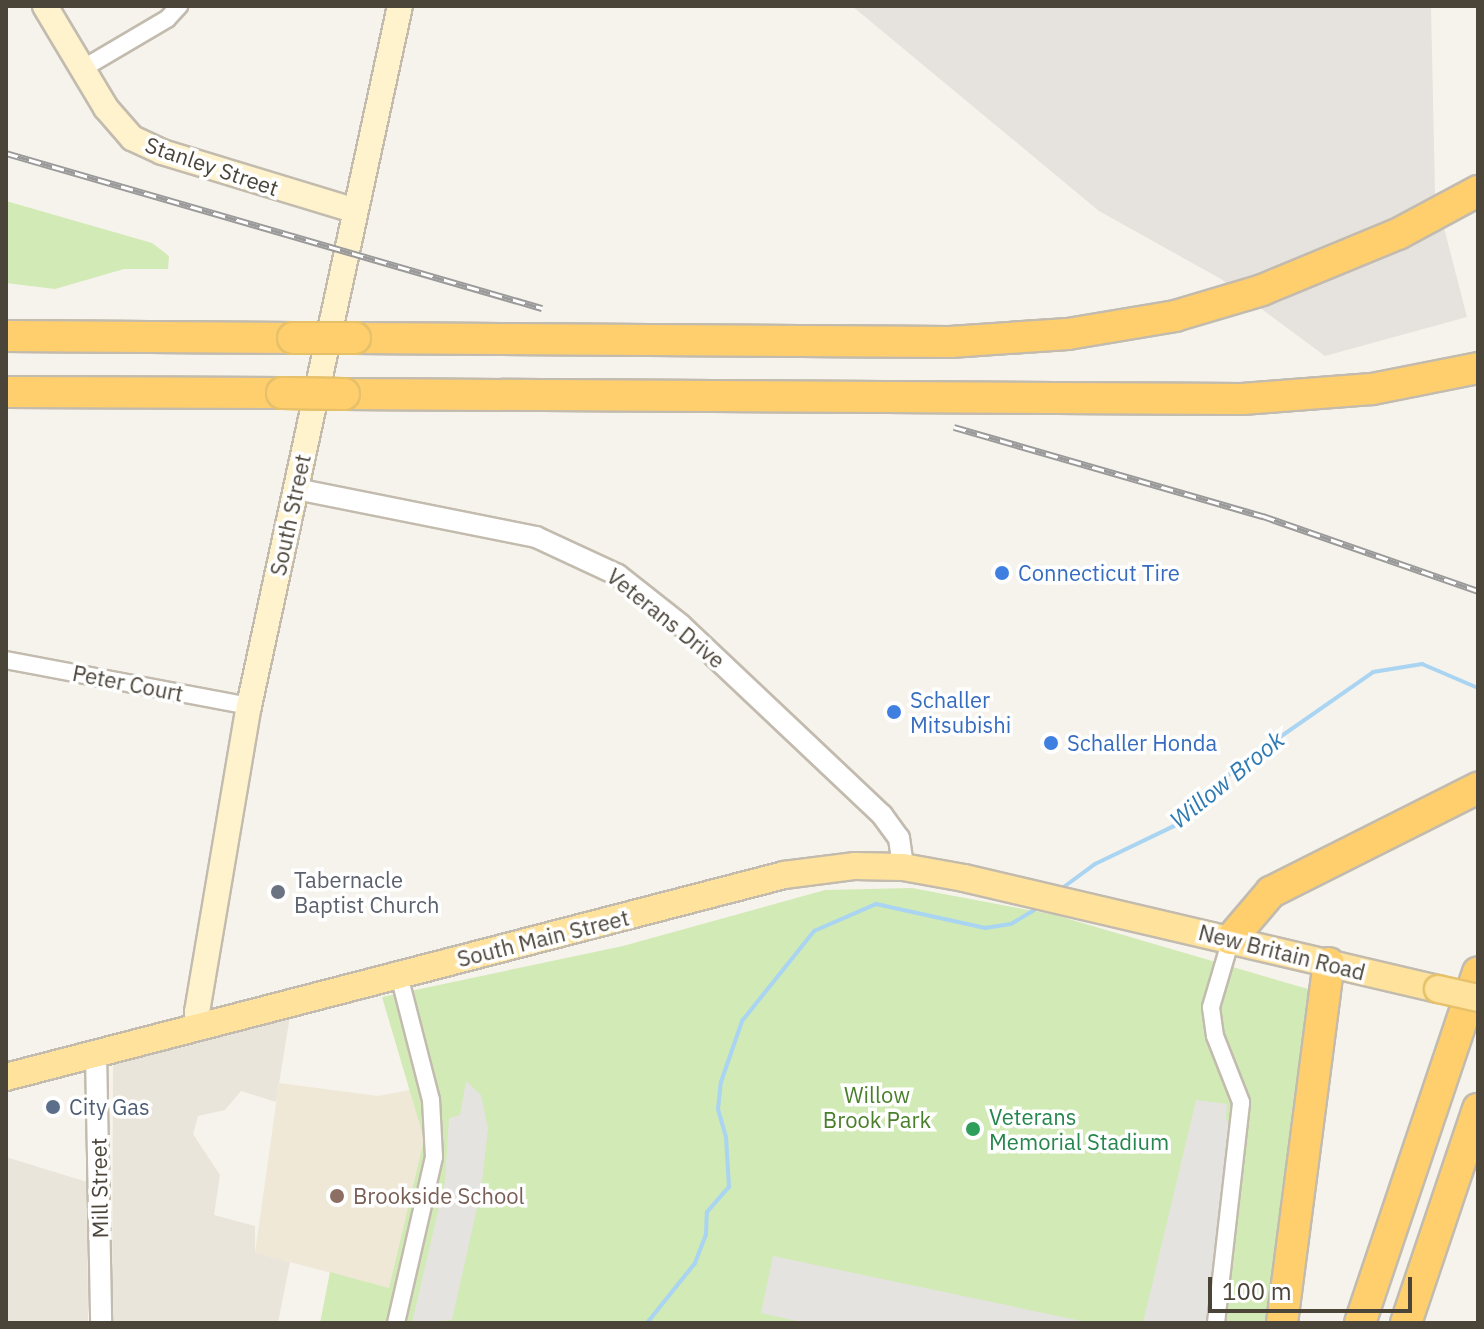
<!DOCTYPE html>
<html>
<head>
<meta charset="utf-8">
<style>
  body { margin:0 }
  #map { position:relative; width:1484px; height:1329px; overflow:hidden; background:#f6f3ec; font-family:"IBM Plex Sans",sans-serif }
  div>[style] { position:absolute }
  .residential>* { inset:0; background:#eae5da }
  .industrial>* { inset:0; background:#e6e2dd }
  .education>* { inset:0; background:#efe8d6 }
  .green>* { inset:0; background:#d2eab5 }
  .parking>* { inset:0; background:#e5e3e0 }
  .stream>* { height:4px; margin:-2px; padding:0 2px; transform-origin:2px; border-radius:2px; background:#a9d4f2 }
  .roads { filter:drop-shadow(2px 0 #c2bbae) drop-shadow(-2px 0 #c2bbae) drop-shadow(0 2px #c2bbae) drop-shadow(0 -2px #c2bbae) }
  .minor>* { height:16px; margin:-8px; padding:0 8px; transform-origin:8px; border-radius:8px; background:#fff }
  .tertiary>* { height:20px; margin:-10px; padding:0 10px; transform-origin:10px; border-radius:10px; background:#fff }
  .secondary>* { height:24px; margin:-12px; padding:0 12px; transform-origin:12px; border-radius:12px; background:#fff3cd }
  .primary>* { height:26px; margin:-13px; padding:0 13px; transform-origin:13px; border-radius:13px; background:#ffe39c }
  .motorway>* { height:30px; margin:-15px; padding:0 15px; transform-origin:15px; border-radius:15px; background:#ffcf6e }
  .rail>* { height:7px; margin-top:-3.5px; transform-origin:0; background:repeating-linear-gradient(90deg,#fff 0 12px,#9a9a9a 0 24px); box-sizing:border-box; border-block:2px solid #9a9a9a }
  .bridges { filter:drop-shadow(2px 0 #e6c16a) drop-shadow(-2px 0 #e6c16a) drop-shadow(0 2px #e6c16a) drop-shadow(0 -2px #e6c16a) }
  .primary-bridge>* { height:26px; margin:-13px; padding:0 13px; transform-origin:13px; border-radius:13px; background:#ffe39c }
  .motorway-bridge>* { height:30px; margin:-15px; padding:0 15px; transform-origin:15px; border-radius:15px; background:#ffcf6e }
  .dots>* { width:22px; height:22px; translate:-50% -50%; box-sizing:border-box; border:4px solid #fff; border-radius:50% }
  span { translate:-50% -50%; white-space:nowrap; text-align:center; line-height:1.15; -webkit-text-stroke:7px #fff; paint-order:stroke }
  .street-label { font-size:22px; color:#4b4439 }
  .shop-label { font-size:22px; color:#366cbe }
  .left { translate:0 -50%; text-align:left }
  .worship-label { font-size:22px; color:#5b616d }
  .park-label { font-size:22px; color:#4a7f2a }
  .service-label { font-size:22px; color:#4e5e75 }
  .leisure-label { font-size:22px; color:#27864d }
  .education-label { font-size:22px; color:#785e54 }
  .water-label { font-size:24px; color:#2e7ab2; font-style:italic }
  .frame { position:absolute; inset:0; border:8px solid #4b4439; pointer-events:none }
  .scale { position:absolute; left:1208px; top:1277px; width:204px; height:36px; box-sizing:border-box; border:4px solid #4b4439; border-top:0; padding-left:10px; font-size:24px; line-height:28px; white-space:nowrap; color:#4b4439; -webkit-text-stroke:6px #fff; paint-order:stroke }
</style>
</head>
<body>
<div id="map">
  <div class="residential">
    <div style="clip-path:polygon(290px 1016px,276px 1102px,241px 1091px,225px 1110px,198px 1116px,193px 1134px,220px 1175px,214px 1215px,255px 1226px,255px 1252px,290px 1262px,278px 1323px,112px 1323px,113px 1064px,126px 1055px)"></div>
    <div style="clip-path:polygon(6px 1157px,87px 1182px,88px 1323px,6px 1323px)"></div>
  </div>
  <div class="industrial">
    <div style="clip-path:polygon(852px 6px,1431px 6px,1435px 193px,1467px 317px,1325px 356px,1221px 279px,1099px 211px)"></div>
  </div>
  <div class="education">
    <div style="clip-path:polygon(279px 1083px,378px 1096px,410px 1090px,424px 1139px,389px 1288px,255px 1253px)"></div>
  </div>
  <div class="green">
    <div style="clip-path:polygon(6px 201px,152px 243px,169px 256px,168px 269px,124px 269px,55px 289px,6px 283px)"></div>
    <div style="clip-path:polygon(912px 888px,1055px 915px,1308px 989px,1313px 1001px,1270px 1323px,320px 1323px,330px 1272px,389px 1288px,424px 1139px,382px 997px,623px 946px,825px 890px)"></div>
  </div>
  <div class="parking">
    <div style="clip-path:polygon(466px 1081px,481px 1095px,488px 1129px,481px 1190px,452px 1320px,412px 1323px,445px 1181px,449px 1118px,460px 1115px)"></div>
    <div style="clip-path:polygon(1196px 1100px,1227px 1104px,1226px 1119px,1234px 1132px,1207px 1323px,1143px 1323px)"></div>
    <div style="clip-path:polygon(773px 1256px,1091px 1323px,806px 1323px,761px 1313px)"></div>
  </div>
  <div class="stream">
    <div style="left:1061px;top:889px;width:42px;rotate:-36.3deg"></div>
    <div style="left:1095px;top:864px;width:88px;rotate:-25.7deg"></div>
    <div style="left:1174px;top:826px;width:86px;rotate:-43.1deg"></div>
    <div style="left:1237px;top:767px;width:166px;rotate:-34.9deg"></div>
    <div style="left:1373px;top:672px;width:50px;rotate:-9.3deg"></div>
    <div style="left:1422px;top:664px;width:61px;rotate:23.2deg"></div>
    <div style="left:647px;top:1323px;width:77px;rotate:-51.3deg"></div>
    <div style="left:695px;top:1263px;width:30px;rotate:-69deg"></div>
    <div style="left:706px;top:1235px;width:23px;rotate:-88deg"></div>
    <div style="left:707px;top:1212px;width:33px;rotate:-49deg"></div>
    <div style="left:729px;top:1187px;width:50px;rotate:-93.4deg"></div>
    <div style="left:726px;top:1137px;width:29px;rotate:-106deg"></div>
    <div style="left:718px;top:1109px;width:27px;rotate:-84deg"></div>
    <div style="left:721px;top:1082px;width:65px;rotate:-71deg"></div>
    <div style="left:742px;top:1021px;width:115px;rotate:-51.3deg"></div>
    <div style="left:814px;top:931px;width:68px;rotate:-23.5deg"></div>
    <div style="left:876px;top:904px;width:112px;rotate:12.4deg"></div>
    <div style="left:985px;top:928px;width:26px;rotate:-9deg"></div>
    <div style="left:1011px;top:924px;width:33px;rotate:-31deg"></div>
  </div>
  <div class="roads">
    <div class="minor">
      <div style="left:82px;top:69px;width:99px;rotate:-30.5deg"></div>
      <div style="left:167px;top:19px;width:18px;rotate:-47deg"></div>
      <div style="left:6px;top:660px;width:247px;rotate:10.7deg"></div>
      <div style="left:396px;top:1323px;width:170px;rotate:-77.1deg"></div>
      <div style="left:434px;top:1157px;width:57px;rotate:-93deg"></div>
      <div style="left:431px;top:1100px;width:129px;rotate:-104.4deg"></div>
      <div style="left:1216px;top:1323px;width:222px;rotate:-83.5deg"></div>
      <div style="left:1241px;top:1102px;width:71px;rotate:-111.5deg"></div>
      <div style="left:1215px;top:1036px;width:29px;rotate:-98deg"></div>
      <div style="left:1211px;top:1007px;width:71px;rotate:-73.6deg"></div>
    </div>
    <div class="tertiary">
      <div style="left:296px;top:489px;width:245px;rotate:11.3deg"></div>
      <div style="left:536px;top:537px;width:90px;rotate:24.9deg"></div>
      <div style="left:618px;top:575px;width:80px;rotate:38.4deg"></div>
      <div style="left:681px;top:625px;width:277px;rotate:43.4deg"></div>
      <div style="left:882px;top:815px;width:29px;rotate:54deg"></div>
      <div style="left:899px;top:838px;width:29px;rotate:82deg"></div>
      <div style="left:96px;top:1053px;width:270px;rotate:88.9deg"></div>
    </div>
    <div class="secondary">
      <div style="left:45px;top:6px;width:119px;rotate:59.1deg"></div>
      <div style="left:106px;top:108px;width:40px;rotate:49deg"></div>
      <div style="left:132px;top:138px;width:33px;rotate:25deg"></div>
      <div style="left:162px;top:152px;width:200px;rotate:16.9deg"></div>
      <div style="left:199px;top:1027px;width:15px;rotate:-98deg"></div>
      <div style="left:197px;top:1012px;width:310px;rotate:-80.4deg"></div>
      <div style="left:249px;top:706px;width:716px;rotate:-77.83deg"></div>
    </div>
    <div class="primary">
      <div style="left:6px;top:1077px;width:804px;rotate:-14.55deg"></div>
      <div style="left:784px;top:875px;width:72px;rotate:-7.2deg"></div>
      <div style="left:855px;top:866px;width:48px;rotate:1.2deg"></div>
      <div style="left:903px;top:867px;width:62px;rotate:10.2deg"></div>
      <div style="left:964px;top:878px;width:487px;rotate:13.2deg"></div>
    </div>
    <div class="motorway">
      <div style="left:6px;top:336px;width:287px;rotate:0.4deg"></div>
      <div style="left:355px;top:338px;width:595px;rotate:0.39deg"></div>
      <div style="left:950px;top:342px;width:118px;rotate:-3.9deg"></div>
      <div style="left:1068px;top:334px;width:109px;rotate:-9.5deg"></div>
      <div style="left:1175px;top:316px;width:91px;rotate:-16.6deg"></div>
      <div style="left:1262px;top:290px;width:147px;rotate:-22.4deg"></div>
      <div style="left:1398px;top:234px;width:91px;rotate:-28.3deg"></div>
      <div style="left:6px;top:392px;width:276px;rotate:0.2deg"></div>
      <div style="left:344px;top:394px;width:898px;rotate:0.32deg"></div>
      <div style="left:1242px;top:399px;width:130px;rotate:-4.4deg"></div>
      <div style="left:1372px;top:389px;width:108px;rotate:-11.2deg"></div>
      <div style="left:1231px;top:939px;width:62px;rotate:-49.6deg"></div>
      <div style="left:1271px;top:892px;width:232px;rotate:-26.7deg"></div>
      <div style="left:1282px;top:1323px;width:363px;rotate:-82.6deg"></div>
      <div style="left:1360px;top:1323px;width:370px;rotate:-71.4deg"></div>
      <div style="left:1406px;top:1323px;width:226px;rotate:-71.4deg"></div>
    </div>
  </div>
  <div class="rail">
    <div style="left:6px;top:153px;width:558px;rotate:16.13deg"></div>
    <div style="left:954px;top:427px;width:322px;rotate:16.1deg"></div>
    <div style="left:1263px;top:516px;width:228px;rotate:19.2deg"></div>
  </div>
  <div class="bridges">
    <div class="primary-bridge">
      <div style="left:1438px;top:989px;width:41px;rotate:12.7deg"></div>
    </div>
    <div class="motorway-bridge">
      <div style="left:293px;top:338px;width:62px"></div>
      <div style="left:282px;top:393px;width:62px;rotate:0.9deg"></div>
    </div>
  </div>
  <div class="dots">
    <div style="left:1002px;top:573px;background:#3f7fe0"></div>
    <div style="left:894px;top:712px;background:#3f7fe0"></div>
    <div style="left:1051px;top:743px;background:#3f7fe0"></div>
    <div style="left:278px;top:892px;background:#6b7280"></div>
    <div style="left:53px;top:1107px;background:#5c6f8a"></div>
    <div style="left:973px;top:1129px;background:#2e9e5b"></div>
    <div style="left:337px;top:1196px;background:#8d6e63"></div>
  </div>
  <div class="street-label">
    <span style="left:212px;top:166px;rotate:19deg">Stanley Street</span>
    <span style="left:290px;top:515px;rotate:-78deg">South Street</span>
    <span style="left:666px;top:618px;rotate:39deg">Veterans Drive</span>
    <span style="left:128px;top:683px;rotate:11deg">Peter Court</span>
    <span style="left:543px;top:938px;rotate:-14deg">South Main Street</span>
    <span style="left:1282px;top:952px;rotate:14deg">New Britain Road</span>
    <span style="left:99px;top:1188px;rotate:-91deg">Mill Street</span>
  </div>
  <div class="shop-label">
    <span class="left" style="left:1018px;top:573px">Connecticut Tire</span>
    <span class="left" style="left:910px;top:712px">Schaller<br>Mitsubishi</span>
    <span class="left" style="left:1067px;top:743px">Schaller Honda</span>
  </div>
  <div class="worship-label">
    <span class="left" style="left:294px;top:892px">Tabernacle<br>Baptist Church</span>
  </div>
  <div class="park-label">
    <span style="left:877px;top:1107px">Willow<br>Brook Park</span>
  </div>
  <div class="service-label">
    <span class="left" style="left:69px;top:1107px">City Gas</span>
  </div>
  <div class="leisure-label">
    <span class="left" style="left:989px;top:1129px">Veterans<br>Memorial Stadium</span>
  </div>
  <div class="education-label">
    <span class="left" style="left:353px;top:1196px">Brookside School</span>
  </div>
  <div class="water-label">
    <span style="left:1227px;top:780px;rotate:-39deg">Willow Brook</span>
  </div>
  <div class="frame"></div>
  <div class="scale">100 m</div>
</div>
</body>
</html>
